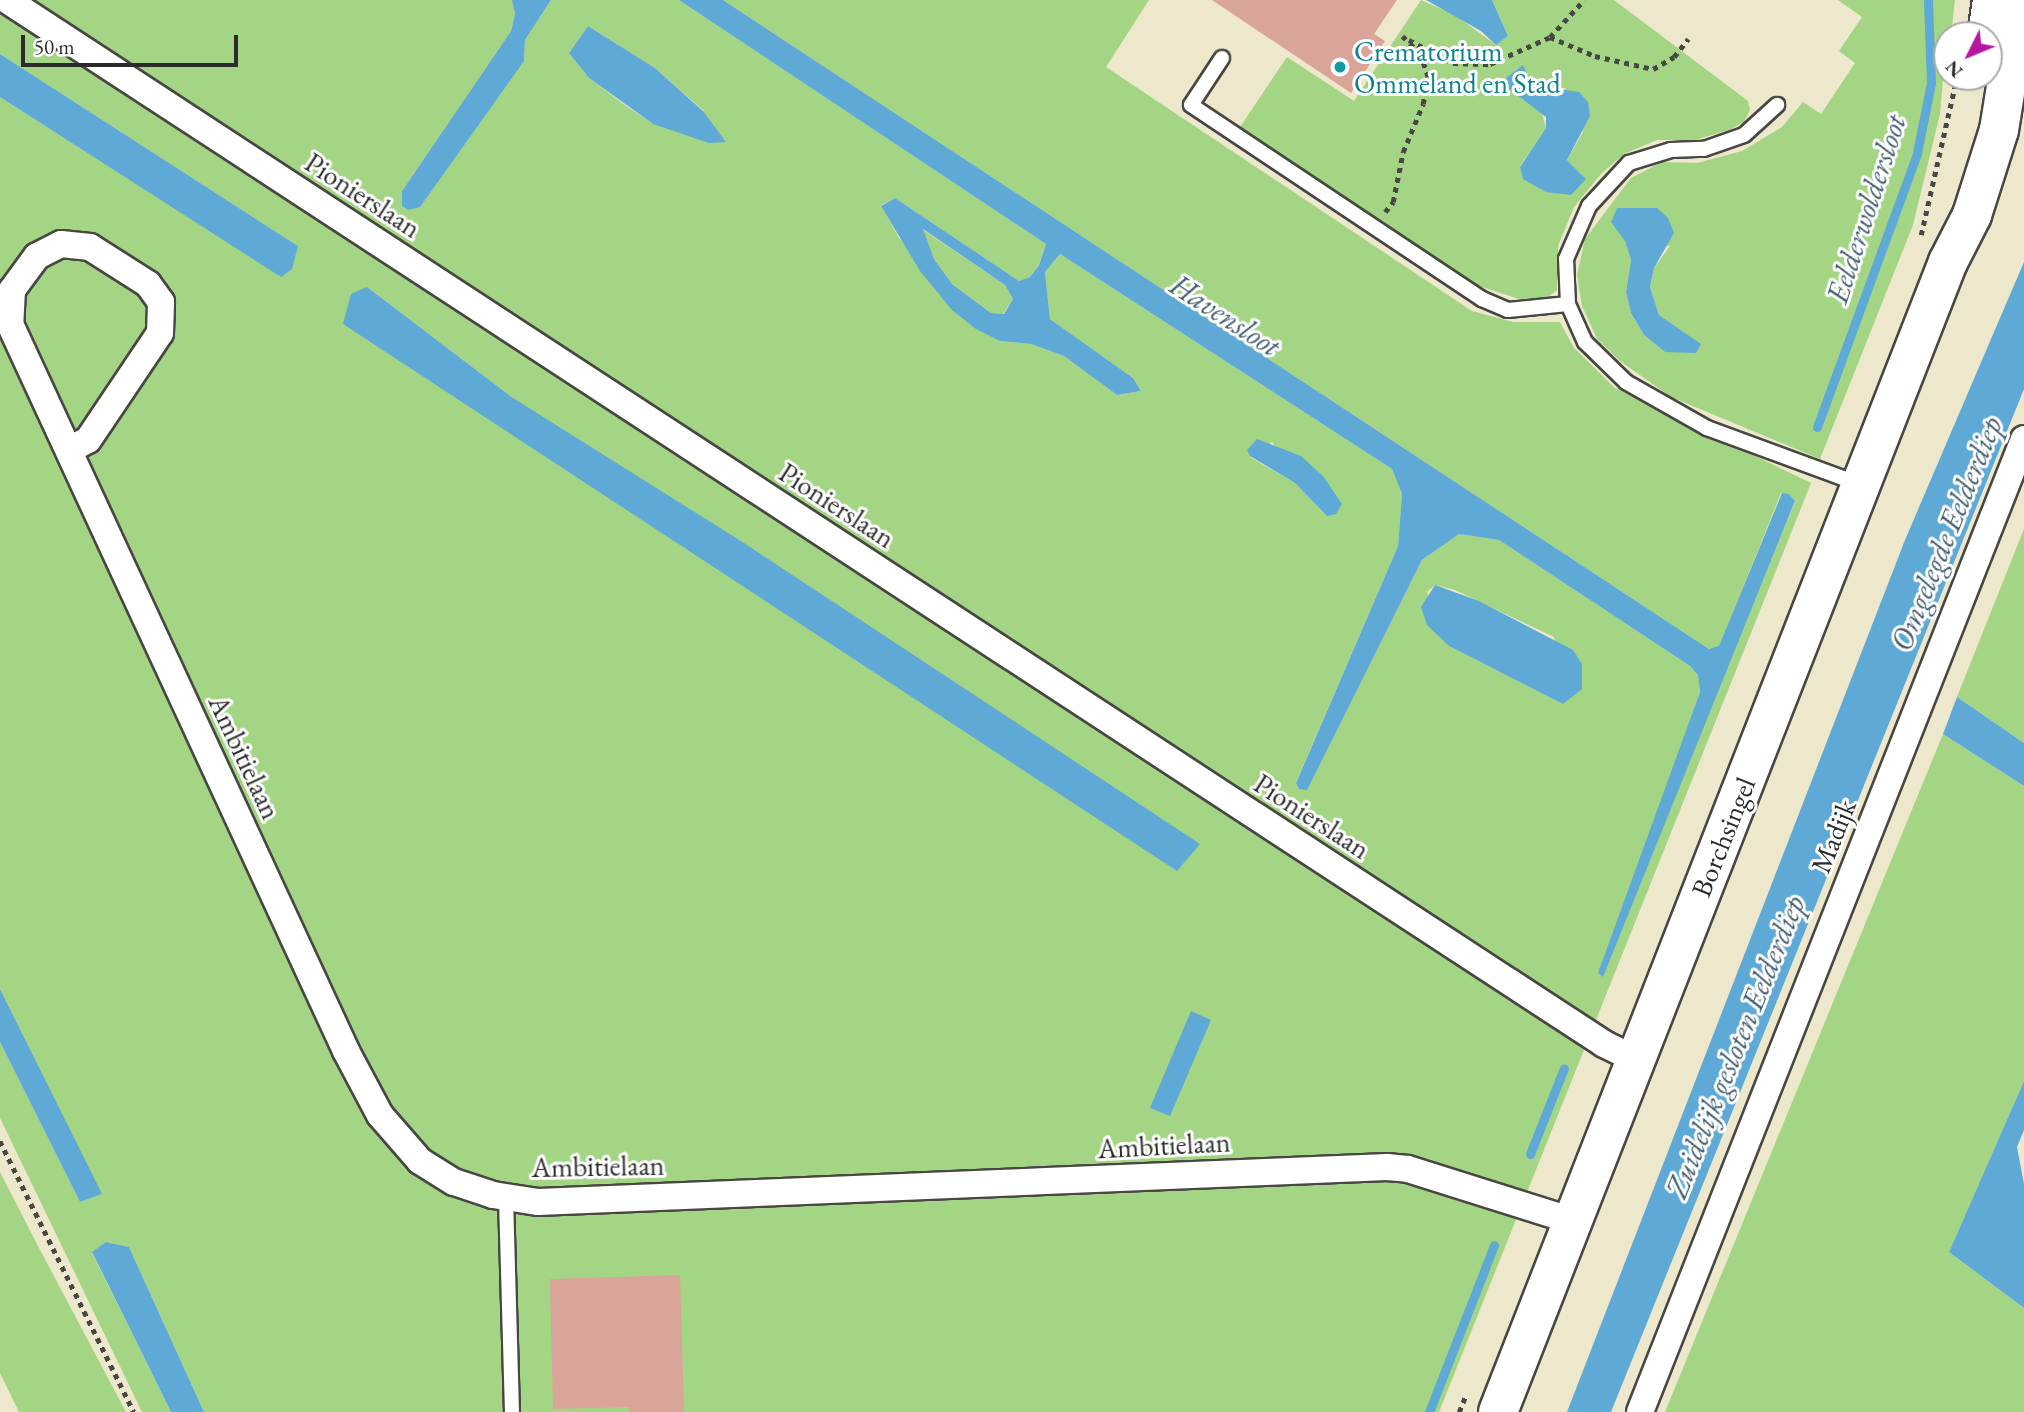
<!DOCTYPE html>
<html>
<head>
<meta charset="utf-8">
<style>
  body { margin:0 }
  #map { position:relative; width:2024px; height:1412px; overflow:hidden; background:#ede7cb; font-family:"EB Garamond",serif }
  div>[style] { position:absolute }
  .green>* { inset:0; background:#a4d584 }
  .water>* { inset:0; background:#5fa9d7 }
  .stream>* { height:9px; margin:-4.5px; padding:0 4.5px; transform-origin:4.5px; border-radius:4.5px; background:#5fa9d7 }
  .building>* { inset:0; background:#d9a599 }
  .path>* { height:4.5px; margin-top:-2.25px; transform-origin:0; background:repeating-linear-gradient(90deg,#484743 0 5px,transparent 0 10px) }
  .roads { filter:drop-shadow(2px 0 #484743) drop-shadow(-2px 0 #484743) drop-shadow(0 2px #484743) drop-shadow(0 -2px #484743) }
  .service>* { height:14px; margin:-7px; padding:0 7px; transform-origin:7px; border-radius:7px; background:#fff }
  .minor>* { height:26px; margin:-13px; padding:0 13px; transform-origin:13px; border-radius:13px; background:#fff }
  .secondary>* { height:38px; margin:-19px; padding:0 19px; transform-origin:19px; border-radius:19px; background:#fff }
  .dots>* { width:19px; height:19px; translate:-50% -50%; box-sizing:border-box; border:4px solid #fff; border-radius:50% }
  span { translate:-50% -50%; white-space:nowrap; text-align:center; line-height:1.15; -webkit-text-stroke:6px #fff; paint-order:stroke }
  .culture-label { font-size:28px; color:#0d838f }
  .left { translate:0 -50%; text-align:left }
  .street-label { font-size:28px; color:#2b2b2b }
  .water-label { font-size:30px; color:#405d70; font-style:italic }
  .north { position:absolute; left:1933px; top:21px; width:70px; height:70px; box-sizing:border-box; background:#fff; border:2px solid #aaa; border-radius:50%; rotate:227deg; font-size:19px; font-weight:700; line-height:28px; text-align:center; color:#2b2b2b }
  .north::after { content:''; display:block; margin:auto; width:24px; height:32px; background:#b5179e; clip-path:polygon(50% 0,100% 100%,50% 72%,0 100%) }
  .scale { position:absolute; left:21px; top:35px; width:217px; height:32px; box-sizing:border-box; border:4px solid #2b2b2b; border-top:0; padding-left:9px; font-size:21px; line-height:24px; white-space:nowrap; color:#2b2b2b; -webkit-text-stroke:5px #fff; paint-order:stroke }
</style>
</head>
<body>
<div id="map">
  <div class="green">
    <div style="clip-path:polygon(evenodd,0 0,512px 0,515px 14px,511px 31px,402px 191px,524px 61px,525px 40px,551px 0,679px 0,1046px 244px,1039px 264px,1030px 277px,1019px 281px,895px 198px,881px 205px,899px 238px,1000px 341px,1031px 344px,1064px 356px,1117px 395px,1141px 391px,1133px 378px,1050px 319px,1045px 272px,1060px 254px,1392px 469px,1402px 494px,1398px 546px,1296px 782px,1299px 789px,1307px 789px,1422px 560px,1459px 534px,1499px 540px,1690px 666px,1698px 675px,1700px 692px,1600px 976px,1795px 502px,1789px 494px,1781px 493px,1719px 647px,1709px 649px,723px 0,1149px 0,1106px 67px,1472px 311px,1513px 322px,1560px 322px,1574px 348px,1615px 388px,1811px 483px,1439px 1412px,204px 1412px,129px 1247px,106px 1242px,92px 1253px,171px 1412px,142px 1412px,0 1118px,0 1042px,80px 1202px,101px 1194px,0 989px,0 97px,281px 276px,298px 246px,0 54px,0 0,588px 26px,655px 68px,704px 111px,653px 124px,626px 106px,589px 78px,569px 53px,588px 26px,0 0,367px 287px,513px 398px,377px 344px,343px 324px,367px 287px,0 0,1272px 442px,1327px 516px,1295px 483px,1250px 457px,1272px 442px,0 0,1435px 585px,1455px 590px,1554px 637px,1563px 704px,1449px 646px,1427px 592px,1435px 585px)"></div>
    <div style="clip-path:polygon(evenodd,1421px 0,1455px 15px,1496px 45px,1508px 36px,1492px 0,1614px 0,1748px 101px,1750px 110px,1744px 122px,1729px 130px,1695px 140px,1657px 140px,1624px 154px,1601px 174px,1574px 207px,1558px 246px,1557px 290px,1546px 298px,1519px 299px,1479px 286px,1240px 127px,1287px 57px,1354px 101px,1421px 0,1529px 78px,1546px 88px,1565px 88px,1583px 132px,1567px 160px,1586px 179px,1520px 166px,1546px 128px,1541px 109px,1522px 99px,1529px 78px)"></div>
    <div style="clip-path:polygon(evenodd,1838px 0,1955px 0,1951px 35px,1947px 35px,1940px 114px,1913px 225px,1820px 459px,1671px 397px,1620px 361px,1597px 339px,1582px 306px,1577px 275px,1585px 239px,1631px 178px,1662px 162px,1697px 163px,1742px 151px,1782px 127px,1803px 102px,1821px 114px,1855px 63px,1839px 51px,1862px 17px,1838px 0,1625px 241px,1670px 246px,1654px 268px,1650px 287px,1659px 315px,1700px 344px,1665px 352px,1644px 335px,1631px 313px,1626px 292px,1631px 260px,1625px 241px)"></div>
    <div style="clip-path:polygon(922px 229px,1005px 285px,1013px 299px,1003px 314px,991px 313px,952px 284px,934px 259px)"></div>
    <div style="clip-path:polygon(2024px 529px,2024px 743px,1957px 697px)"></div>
    <div style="clip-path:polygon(1943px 734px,2024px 786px,2024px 1081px,1949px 1252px,2024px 1308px,2024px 1412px,1665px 1412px)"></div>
    <div style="clip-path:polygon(0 1172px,38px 1246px,126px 1412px,19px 1412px,0 1373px)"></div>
  </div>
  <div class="water">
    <div style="clip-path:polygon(512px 0,551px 0,525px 40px,524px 61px,420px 207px,408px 210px,402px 206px,402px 191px,511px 31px,515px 14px)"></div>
    <div style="clip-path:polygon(evenodd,679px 0,723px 0,1709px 649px,1719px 646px,1782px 493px,1789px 494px,1795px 501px,1603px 977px,1598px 973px,1700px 692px,1698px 675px,1690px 666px,1499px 540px,1459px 534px,1422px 560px,1307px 790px,1299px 789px,1296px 783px,1398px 546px,1402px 494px,1392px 469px,1060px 254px,1045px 272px,1050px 319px,1133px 378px,1141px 391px,1117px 395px,1064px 356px,1031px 344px,1000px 341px,976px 329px,952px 310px,920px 271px,881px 206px,895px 198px,1019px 281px,1030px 277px,1039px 265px,1046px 244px,679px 0,923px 229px,1005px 285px,1013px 299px,1004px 314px,991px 313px,952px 284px,934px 259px,923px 229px)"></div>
    <div style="clip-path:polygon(1426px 0,1492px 0,1508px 36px,1496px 45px,1481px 31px)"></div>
    <div style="clip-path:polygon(588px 26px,655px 68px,703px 111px,726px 142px,709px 143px,653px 124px,589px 78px,569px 53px)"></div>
    <div style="clip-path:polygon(0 54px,298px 246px,292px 269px,281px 277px,0 97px)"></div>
    <div style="clip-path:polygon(1523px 65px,1529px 78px,1546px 87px,1579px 92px,1588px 102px,1590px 116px,1567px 160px,1586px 179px,1571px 195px,1546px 192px,1523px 179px,1520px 167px,1546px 128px,1546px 117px,1509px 89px,1506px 78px)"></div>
    <div style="clip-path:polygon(1617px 208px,1657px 208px,1668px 218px,1674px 233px,1654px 268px,1650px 287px,1659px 315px,1701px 344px,1696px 353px,1665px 352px,1644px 335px,1631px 313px,1626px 292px,1631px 260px,1625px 241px,1611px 222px)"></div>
    <div style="clip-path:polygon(2024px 262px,2024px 389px,1611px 1412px,1567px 1412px,1905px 540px)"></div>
    <div style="clip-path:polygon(367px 287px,513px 398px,744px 543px,1200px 844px,1177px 871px,343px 324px,351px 294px)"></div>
    <div style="clip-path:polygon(1257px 439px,1301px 456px,1323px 476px,1342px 504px,1336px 514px,1327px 516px,1295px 483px,1250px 456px,1247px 450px)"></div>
    <div style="clip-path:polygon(1435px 585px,1479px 601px,1573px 650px,1582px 664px,1582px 689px,1563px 704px,1449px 646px,1427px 625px,1421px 607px)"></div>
    <div style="clip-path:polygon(1957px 697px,2024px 743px,2024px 786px,1943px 734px)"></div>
    <div style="clip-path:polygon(0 990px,0 989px,102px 1194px,80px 1202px,0 1042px)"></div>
    <div style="clip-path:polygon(1191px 1011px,1211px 1020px,1170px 1116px,1150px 1108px)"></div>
    <div style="clip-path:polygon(2024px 1081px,2024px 1130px,2017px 1147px,2024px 1184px,2024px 1308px,1949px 1252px)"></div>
    <div style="clip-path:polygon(106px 1242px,129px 1247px,204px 1412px,171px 1412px,92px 1252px)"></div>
  </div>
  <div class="stream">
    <div style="left:1817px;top:427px;width:292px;rotate:-69.9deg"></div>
    <div style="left:1917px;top:153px;width:71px;rotate:-78.7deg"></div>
    <div style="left:1931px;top:83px;width:83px;rotate:-92.1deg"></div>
    <div style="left:1530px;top:1154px;width:92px;rotate:-68.4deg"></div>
    <div style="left:1429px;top:1412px;width:179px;rotate:-68.7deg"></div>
  </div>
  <div class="building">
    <div style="clip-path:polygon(1212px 0,1397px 0,1374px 34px,1385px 41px,1351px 93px)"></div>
    <div style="clip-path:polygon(680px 1275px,684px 1412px,629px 1412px,629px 1407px,553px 1409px,550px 1279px)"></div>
  </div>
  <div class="path">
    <div style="left:1550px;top:37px;width:49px;rotate:22.9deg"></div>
    <div style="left:1595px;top:56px;width:59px;rotate:12.6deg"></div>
    <div style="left:1653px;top:69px;width:24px;rotate:-30deg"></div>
    <div style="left:1674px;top:57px;width:23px;rotate:-52deg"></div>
    <div style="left:1409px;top:40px;width:50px;rotate:27.6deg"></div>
    <div style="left:1453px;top:63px;width:37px;rotate:2deg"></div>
    <div style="left:1490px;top:64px;width:66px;rotate:-24.2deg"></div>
    <div style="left:1550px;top:37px;width:50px;rotate:-47.4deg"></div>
    <div style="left:1385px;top:212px;width:13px;rotate:-51deg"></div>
    <div style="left:1393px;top:202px;width:51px;rotate:-78.7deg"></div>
    <div style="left:1403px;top:152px;width:52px;rotate:-67.4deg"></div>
    <div style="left:1423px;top:104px;width:27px;rotate:-80deg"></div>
    <div style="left:1428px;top:77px;width:24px;rotate:-109deg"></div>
    <div style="left:1420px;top:54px;width:25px;rotate:-135deg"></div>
    <div style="left:1921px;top:235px;width:162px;rotate:-77.2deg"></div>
    <div style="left:0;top:1141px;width:302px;rotate:63.7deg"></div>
    <div style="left:1459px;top:1412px;width:16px;rotate:-68deg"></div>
  </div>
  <div class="roads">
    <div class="service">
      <div style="left:1222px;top:58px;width:56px;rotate:123.4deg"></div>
      <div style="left:1191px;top:105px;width:350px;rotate:33.7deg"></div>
      <div style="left:1482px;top:299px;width:28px;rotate:23deg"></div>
      <div style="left:1508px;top:310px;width:60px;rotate:-5.7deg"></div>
      <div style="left:1568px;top:304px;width:42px;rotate:65.9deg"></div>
      <div style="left:1585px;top:342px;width:57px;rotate:44.3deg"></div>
      <div style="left:1626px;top:382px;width:93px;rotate:29.6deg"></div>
      <div style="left:1707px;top:428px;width:162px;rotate:20.2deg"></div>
      <div style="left:1568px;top:304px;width:45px;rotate:-92.5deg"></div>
      <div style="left:1566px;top:259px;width:58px;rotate:-66.5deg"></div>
      <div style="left:1589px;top:206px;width:59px;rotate:-47.1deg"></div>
      <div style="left:1629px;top:163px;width:44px;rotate:-17.2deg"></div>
      <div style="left:1671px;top:150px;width:33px;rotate:-2deg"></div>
      <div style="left:1704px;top:149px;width:42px;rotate:-19.3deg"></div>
      <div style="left:1744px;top:135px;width:45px;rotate:-42.3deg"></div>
      <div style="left:506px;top:1198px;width:214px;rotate:88.4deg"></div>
    </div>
    <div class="minor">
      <div style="left:7px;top:0;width:1908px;rotate:33.17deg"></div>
      <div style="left:1604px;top:1044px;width:34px;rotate:26deg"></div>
      <div style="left:69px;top:450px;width:21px;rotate:-28deg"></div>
      <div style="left:88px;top:440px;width:129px;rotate:-56.1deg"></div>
      <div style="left:160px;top:333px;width:31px;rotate:-88deg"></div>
      <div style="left:161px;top:302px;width:22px;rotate:-126deg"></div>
      <div style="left:148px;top:284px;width:69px;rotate:-147.5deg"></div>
      <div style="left:90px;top:247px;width:29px;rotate:-174deg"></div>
      <div style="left:61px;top:244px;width:27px;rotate:153deg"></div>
      <div style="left:37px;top:256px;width:42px;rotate:126.3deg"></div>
      <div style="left:12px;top:290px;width:34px;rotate:93deg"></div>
      <div style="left:10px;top:324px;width:801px;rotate:65.19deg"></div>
      <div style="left:346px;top:1051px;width:72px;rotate:62deg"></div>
      <div style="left:380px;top:1115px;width:61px;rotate:49deg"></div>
      <div style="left:420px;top:1161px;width:40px;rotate:32deg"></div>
      <div style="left:454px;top:1182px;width:41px;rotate:18.4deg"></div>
      <div style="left:493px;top:1195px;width:46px;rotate:8.8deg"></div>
      <div style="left:538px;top:1202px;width:850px;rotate:-2.36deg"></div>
      <div style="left:1387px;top:1167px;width:21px;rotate:5deg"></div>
      <div style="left:1408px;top:1169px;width:173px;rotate:17.5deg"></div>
      <div style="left:1640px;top:1412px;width:1046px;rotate:-68.46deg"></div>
    </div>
    <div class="secondary">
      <div style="left:1987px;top:35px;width:35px;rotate:-82deg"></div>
      <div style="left:1498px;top:1412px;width:1235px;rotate:-68.63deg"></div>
      <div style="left:1948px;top:262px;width:53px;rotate:-62.9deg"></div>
      <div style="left:1972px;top:215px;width:89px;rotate:-72.4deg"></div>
      <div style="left:1999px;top:130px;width:132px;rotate:-80.8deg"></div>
    </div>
  </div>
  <div class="dots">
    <div style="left:1340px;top:67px;background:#0f9aa8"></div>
  </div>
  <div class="culture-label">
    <span class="left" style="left:1354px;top:67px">Crematorium<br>Ommeland en Stad</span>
  </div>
  <div class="street-label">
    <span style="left:363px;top:195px;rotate:33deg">Pionierslaan</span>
    <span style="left:837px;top:505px;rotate:33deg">Pionierslaan</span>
    <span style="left:245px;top:757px;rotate:65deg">Ambitielaan</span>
    <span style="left:1312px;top:816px;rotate:33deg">Pionierslaan</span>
    <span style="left:1833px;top:836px;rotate:-68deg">Madijk</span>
    <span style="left:1723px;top:837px;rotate:-68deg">Borchsingel</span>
    <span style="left:1164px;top:1145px;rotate:-3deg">Ambitielaan</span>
    <span style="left:598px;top:1166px;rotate:-1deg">Ambitielaan</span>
  </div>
  <div class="water-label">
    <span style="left:1867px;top:209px;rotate:-72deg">Eelderwoldersloot</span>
    <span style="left:1225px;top:316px;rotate:33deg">Havensloot</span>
    <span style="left:1947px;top:534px;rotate:-68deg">Omgelegde Eelderdiep</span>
    <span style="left:1736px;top:1047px;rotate:-68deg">Zuidelijk gesloten Eelderdiep</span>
  </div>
  <div class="north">N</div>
  <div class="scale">50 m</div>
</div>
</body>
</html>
